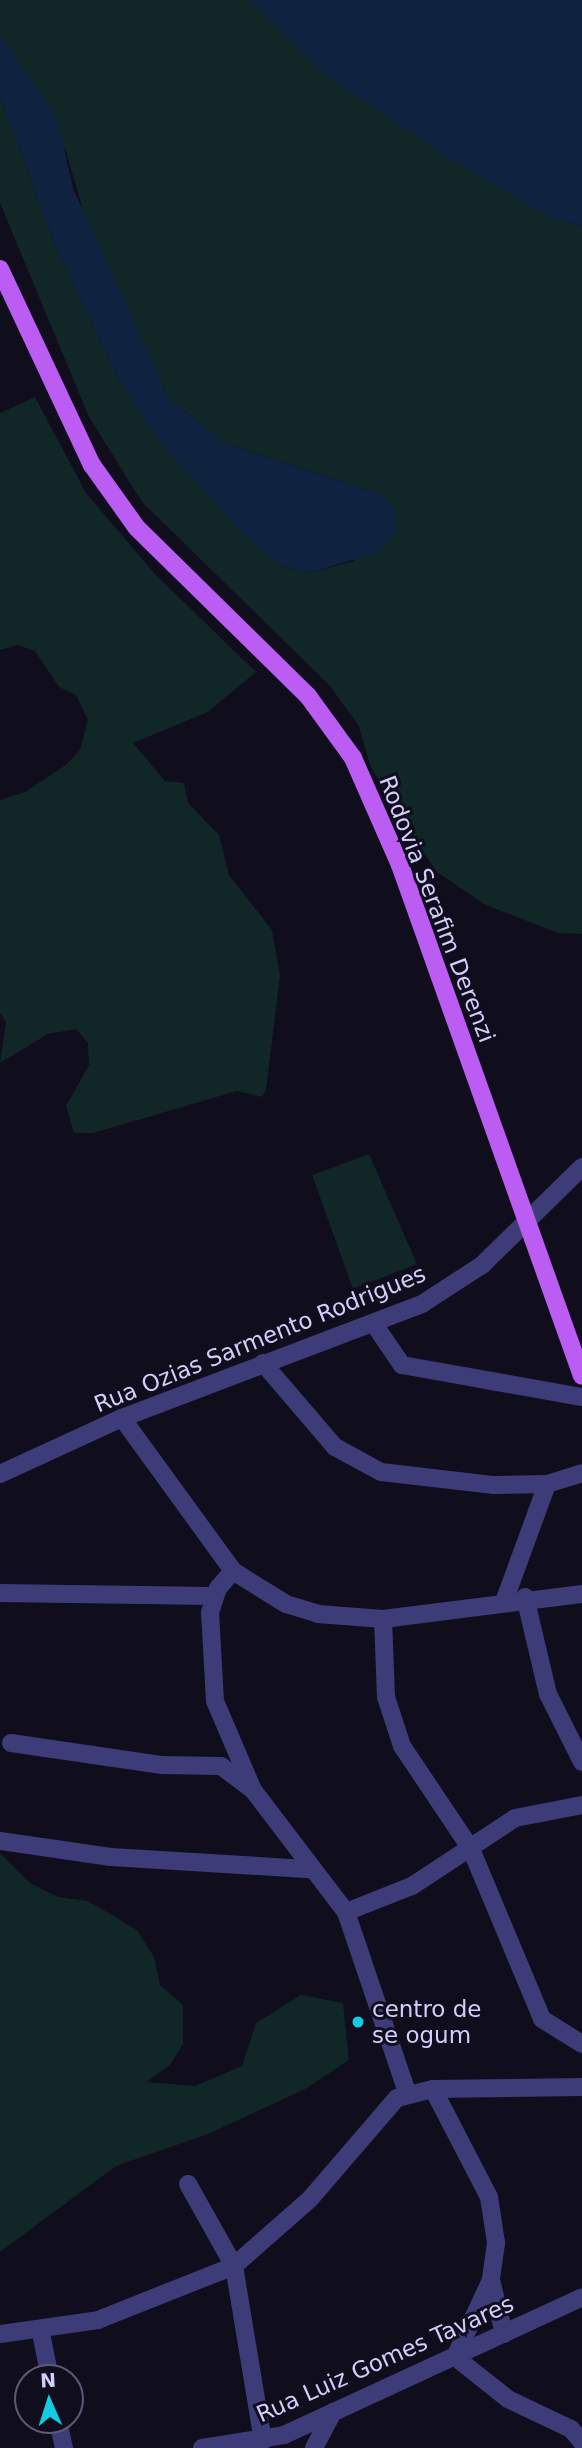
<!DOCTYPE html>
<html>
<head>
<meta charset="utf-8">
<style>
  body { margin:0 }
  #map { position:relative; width:582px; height:2448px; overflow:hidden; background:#100d1d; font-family:"DejaVu Sans",sans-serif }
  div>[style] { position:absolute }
  .green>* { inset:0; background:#112626 }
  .water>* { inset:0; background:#0f223f }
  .minor>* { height:18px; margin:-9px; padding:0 9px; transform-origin:9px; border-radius:9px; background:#3e3c78 }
  .major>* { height:18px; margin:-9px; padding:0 9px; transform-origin:9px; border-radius:9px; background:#bb5df3 }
  .dots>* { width:19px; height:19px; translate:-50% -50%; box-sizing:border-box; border:4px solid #100d1d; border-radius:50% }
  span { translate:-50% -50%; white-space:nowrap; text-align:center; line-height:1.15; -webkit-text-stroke:6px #100d1d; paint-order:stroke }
  .street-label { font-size:23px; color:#d3cdfb }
  .poi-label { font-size:23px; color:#d3cdfb }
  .left { translate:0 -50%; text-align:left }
  .north { position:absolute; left:14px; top:2364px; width:70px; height:70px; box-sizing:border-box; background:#100d1d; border:2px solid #5e5a76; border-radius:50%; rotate:357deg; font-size:19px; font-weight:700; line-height:28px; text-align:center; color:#d3cdfb }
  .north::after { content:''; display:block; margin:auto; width:24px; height:32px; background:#11cde3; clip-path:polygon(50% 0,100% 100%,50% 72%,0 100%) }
</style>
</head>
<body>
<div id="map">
  <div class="green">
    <div style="clip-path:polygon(0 0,251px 0,549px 217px,582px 226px,582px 934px,558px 933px,486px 905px,437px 872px,404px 825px,370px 765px,359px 726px,330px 686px,142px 502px,89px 417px,0 203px,0 95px,54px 243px,120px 382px,191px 476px,282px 566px,309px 573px,354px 561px,378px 493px,226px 444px,169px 399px,86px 220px,66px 152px,0 35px)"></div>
    <div style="clip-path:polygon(35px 397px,86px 493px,155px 574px,256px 672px,208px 712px,133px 743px,165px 781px,184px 783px,188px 803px,219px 835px,229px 875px,272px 930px,280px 976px,266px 1089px,262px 1097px,237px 1091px,93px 1133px,74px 1133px,66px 1106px,89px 1065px,88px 1043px,76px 1029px,48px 1034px,0 1063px,6px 1022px,0 1013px,0 800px,25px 792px,66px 765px,80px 750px,88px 720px,76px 695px,59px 687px,35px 651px,18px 645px,0 650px,0 413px)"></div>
    <div style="clip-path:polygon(369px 1154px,417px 1264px,353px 1289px,312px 1175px)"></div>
    <div style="clip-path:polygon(0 1853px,30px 1883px,58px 1897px,88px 1901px,137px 1930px,154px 1957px,160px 1985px,183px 2005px,183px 2044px,170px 2065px,146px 2082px,195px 2086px,242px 2066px,256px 2023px,301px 1995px,343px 2003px,349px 2060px,305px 2089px,208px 2134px,116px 2166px,0 2252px)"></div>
  </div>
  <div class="water">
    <div style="clip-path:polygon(251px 0,582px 0,582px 226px,549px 217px,439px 152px,321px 71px)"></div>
    <div style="clip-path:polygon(0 35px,57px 118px,73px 188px,169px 399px,226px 444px,378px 493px,394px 507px,395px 531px,379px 552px,309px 573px,282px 566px,244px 535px,159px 441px,120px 382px,54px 243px,0 95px)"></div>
  </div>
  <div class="minor">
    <div style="left:374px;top:1324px;width:50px;rotate:55.7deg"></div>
    <div style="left:402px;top:1365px;width:183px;rotate:10.1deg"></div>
    <div style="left:263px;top:1363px;width:111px;rotate:49.4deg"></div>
    <div style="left:335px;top:1447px;width:52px;rotate:28.5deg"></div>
    <div style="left:381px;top:1472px;width:114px;rotate:6.6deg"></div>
    <div style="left:494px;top:1485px;width:53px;rotate:-1.1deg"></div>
    <div style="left:547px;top:1484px;width:37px;rotate:-17deg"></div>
    <div style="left:122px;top:1418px;width:189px;rotate:54deg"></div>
    <div style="left:233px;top:1571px;width:62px;rotate:31.9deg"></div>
    <div style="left:286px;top:1604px;width:34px;rotate:17deg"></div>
    <div style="left:318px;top:1614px;width:65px;rotate:4.4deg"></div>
    <div style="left:383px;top:1619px;width:201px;rotate:-7.2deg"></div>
    <div style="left:0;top:1474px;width:134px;rotate:-24.7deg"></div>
    <div style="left:122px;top:1418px;width:321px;rotate:-20.8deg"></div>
    <div style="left:422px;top:1304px;width:72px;rotate:-33deg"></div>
    <div style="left:482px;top:1265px;width:140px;rotate:-44.4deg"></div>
    <div style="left:233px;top:1571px;width:23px;rotate:131deg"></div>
    <div style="left:218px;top:1588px;width:25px;rotate:108deg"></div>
    <div style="left:210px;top:1612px;width:89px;rotate:86.8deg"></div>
    <div style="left:215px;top:1701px;width:97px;rotate:66.9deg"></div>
    <div style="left:253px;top:1790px;width:153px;rotate:52.7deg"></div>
    <div style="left:346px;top:1912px;width:190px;rotate:71.3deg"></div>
    <div style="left:0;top:1593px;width:213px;rotate:0.8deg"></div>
    <div style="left:525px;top:1597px;width:100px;rotate:76.7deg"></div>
    <div style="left:548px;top:1694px;width:76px;rotate:63.4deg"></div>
    <div style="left:505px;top:1599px;width:122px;rotate:-69.9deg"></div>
    <div style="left:383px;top:1619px;width:78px;rotate:87.8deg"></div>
    <div style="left:386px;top:1697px;width:52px;rotate:71.9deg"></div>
    <div style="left:402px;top:1746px;width:124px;rotate:56.2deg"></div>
    <div style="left:471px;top:1849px;width:184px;rotate:67.3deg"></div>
    <div style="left:542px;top:2019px;width:47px;rotate:32deg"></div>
    <div style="left:11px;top:1743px;width:153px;rotate:8.3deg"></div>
    <div style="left:162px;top:1765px;width:59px;rotate:1deg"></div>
    <div style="left:221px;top:1766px;width:36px;rotate:37deg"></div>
    <div style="left:0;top:1841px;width:112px;rotate:8.2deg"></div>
    <div style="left:111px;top:1857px;width:199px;rotate:3.5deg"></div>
    <div style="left:346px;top:1912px;width:71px;rotate:-21.5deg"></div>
    <div style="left:412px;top:1886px;width:123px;rotate:-33.4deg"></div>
    <div style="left:515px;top:1818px;width:68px;rotate:-11deg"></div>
    <div style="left:433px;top:2089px;width:149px;rotate:-0.8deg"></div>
    <div style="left:188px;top:2184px;width:94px;rotate:60.7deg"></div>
    <div style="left:234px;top:2266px;width:177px;rotate:80.6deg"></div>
    <div style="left:41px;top:2333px;width:46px;rotate:78.7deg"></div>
    <div style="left:0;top:2334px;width:99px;rotate:-8.1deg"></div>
    <div style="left:98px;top:2320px;width:146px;rotate:-21.7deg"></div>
    <div style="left:234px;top:2266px;width:101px;rotate:-41.4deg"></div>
    <div style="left:310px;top:2199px;width:133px;rotate:-49.3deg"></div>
    <div style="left:397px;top:2098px;width:37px;rotate:-14deg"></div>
    <div style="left:433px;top:2089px;width:122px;rotate:62.6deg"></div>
    <div style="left:489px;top:2197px;width:47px;rotate:81.3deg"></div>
    <div style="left:496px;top:2243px;width:37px;rotate:98deg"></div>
    <div style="left:504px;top:2334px;width:56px;rotate:-103.5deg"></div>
    <div style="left:491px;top:2280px;width:85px;rotate:115.1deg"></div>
    <div style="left:455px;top:2357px;width:68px;rotate:38.4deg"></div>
    <div style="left:508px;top:2399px;width:70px;rotate:25.5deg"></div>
    <div style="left:571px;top:2429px;width:17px;rotate:50deg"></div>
    <div style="left:58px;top:2420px;width:29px;rotate:78deg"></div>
    <div style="left:202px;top:2448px;width:83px;rotate:-9deg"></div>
    <div style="left:284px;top:2435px;width:328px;rotate:-24.8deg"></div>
    <div style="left:314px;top:2448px;width:41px;rotate:-62.2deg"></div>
  </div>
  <div class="major">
    <div style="left:0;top:269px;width:217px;rotate:64.9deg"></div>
    <div style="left:92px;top:465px;width:77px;rotate:54.5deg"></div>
    <div style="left:137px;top:528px;width:240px;rotate:44.5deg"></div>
    <div style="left:308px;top:696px;width:77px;rotate:54deg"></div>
    <div style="left:353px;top:758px;width:117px;rotate:66.3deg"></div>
    <div style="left:400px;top:865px;width:542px;rotate:70.4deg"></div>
  </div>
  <div class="dots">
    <div style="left:358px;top:2022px;background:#11cde3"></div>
  </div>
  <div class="street-label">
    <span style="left:437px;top:909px;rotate:69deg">Rodovia Serafim Derenzi</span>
    <span style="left:260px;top:1339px;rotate:-22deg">Rua Ozias Sarmento Rodrigues</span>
    <span style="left:385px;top:2359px;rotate:-24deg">Rua Luiz Gomes Tavares</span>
  </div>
  <div class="poi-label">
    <span class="left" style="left:372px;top:2022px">centro de<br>se ogum</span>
  </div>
  <div class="north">N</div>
</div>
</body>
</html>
